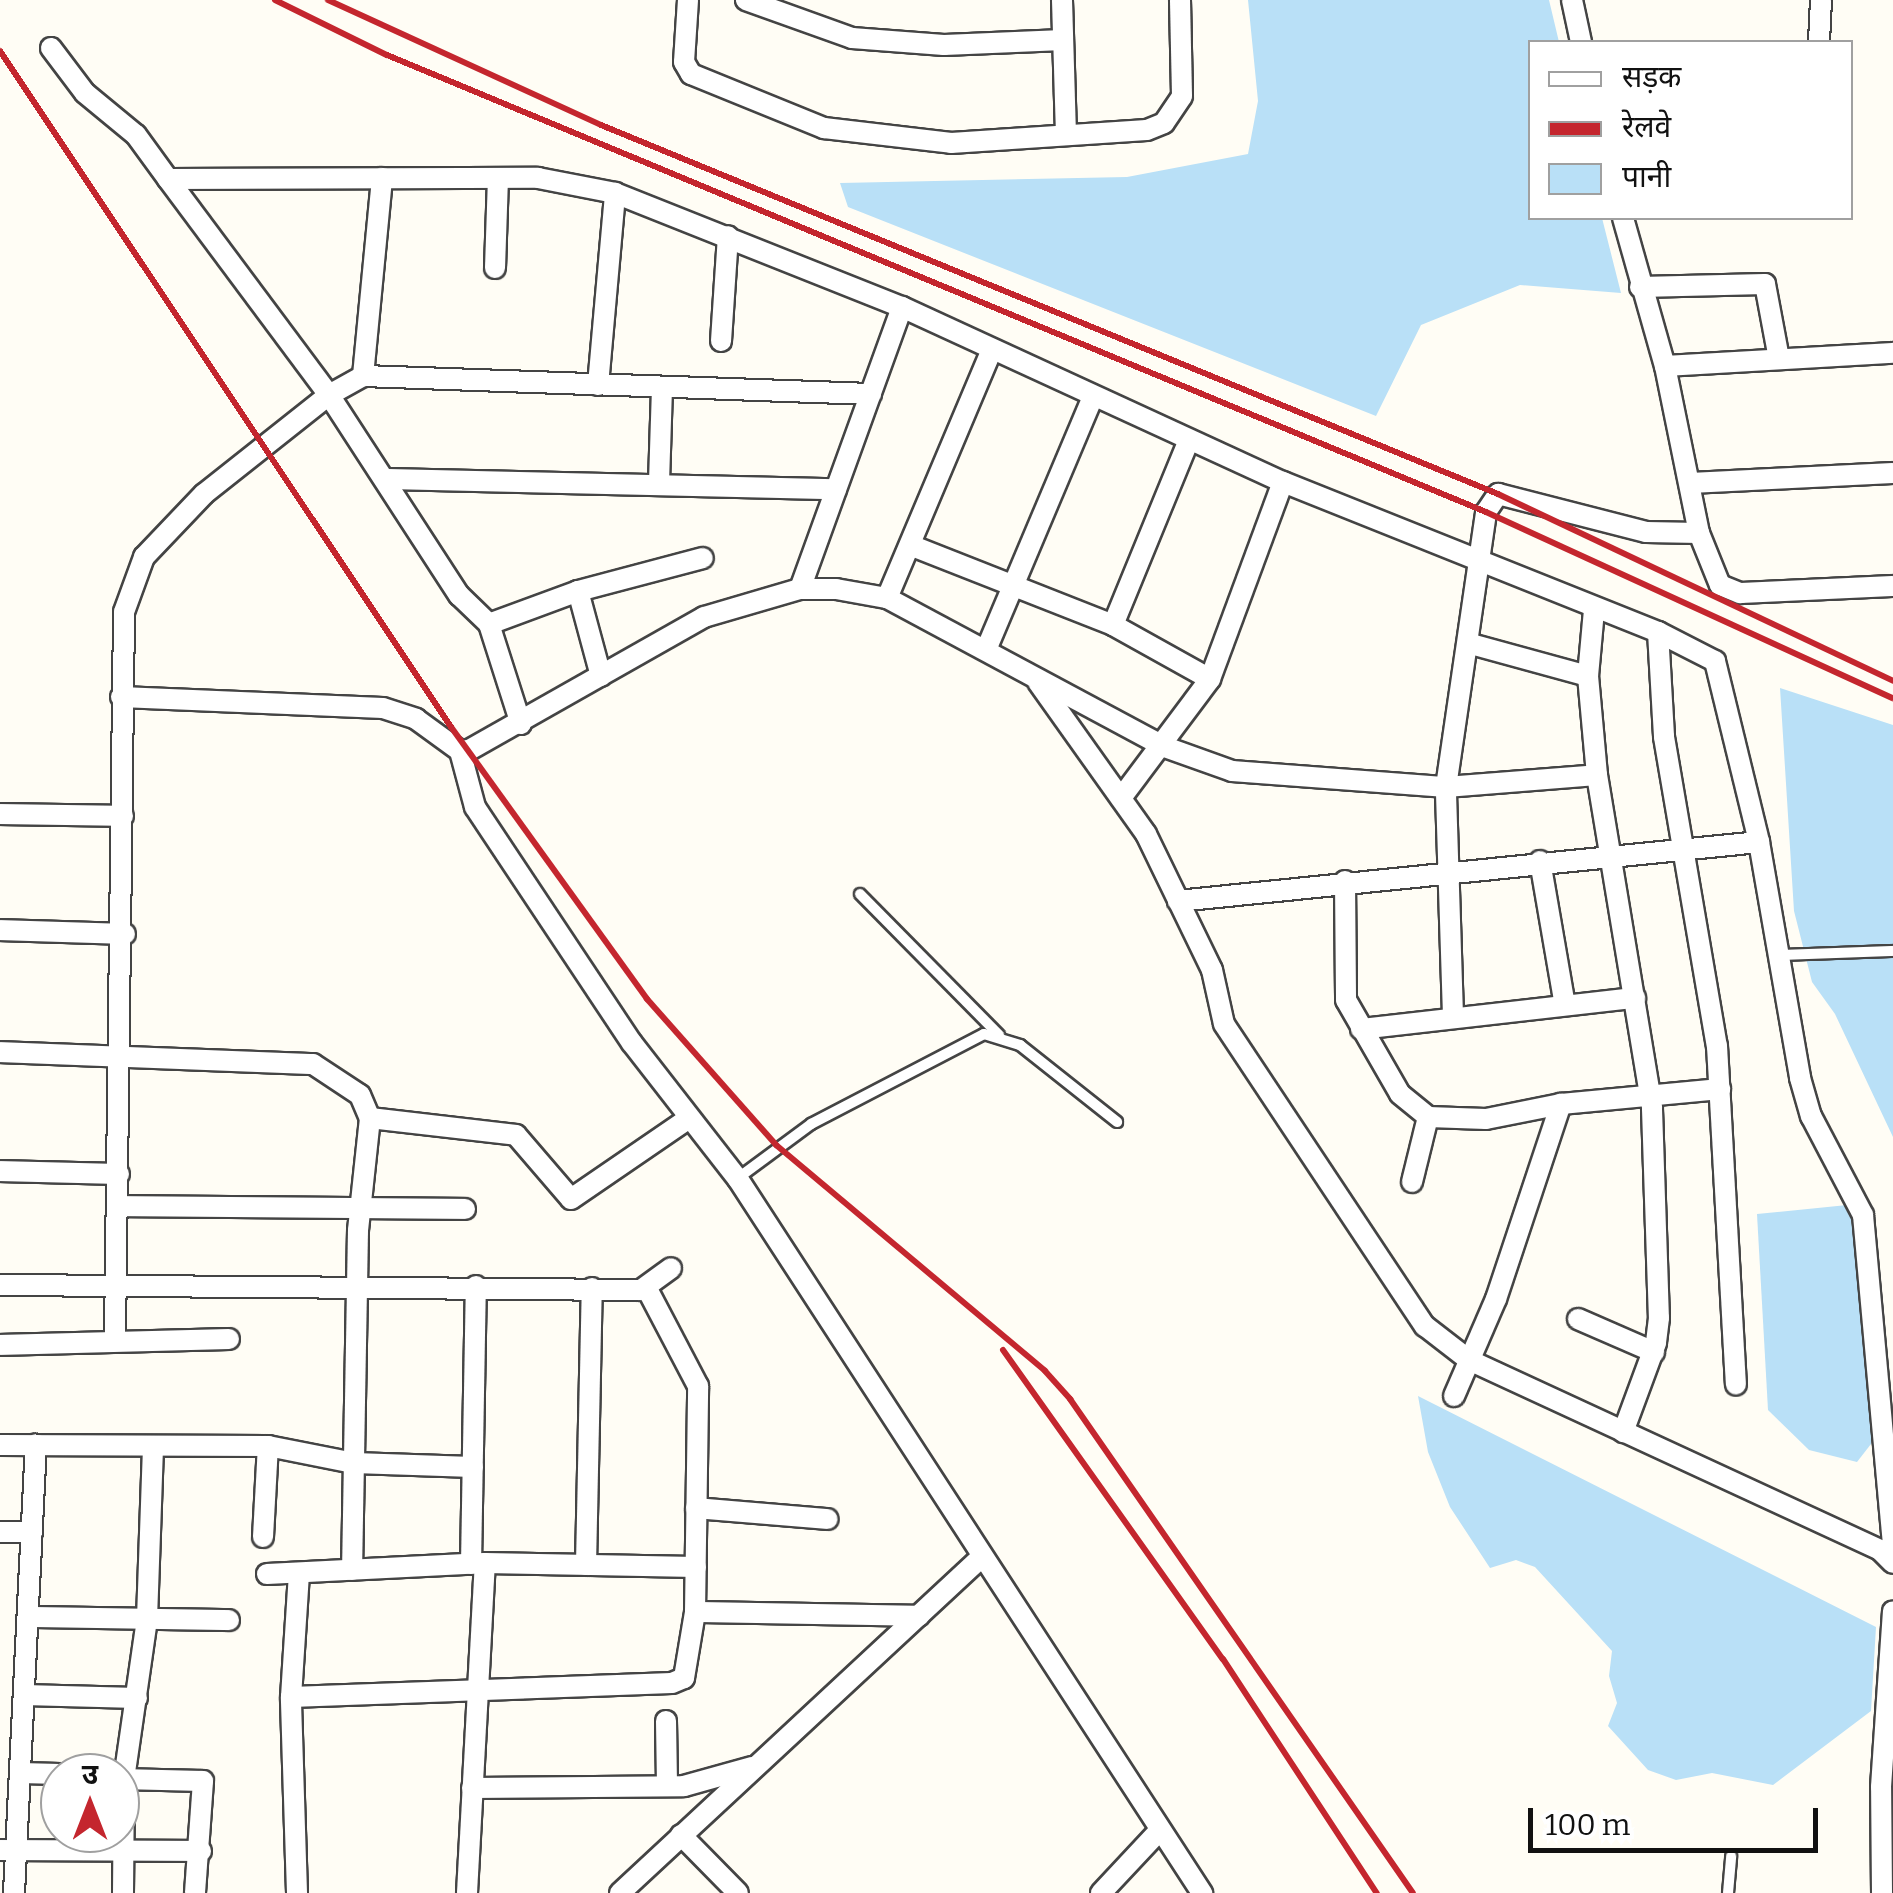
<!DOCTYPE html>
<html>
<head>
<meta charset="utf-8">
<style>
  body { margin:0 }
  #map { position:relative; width:1893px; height:1893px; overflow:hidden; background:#fffdf5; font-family:Bitter,"Noto Sans Devanagari",serif }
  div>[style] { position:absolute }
  .water>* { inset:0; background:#b9e0f7 }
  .roads { filter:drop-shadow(2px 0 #444) drop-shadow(-2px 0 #444) drop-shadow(0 2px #444) drop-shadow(0 -2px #444) }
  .lane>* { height:10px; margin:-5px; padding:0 5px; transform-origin:5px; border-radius:5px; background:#fff }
  .street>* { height:20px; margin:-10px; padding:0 10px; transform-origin:10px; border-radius:10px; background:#fff }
  .rail>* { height:6px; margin:-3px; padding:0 3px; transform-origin:3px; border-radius:3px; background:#c4262e }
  span { translate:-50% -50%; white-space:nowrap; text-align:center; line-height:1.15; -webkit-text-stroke:10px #fff; paint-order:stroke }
  .legend { position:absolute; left:1528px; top:40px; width:325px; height:180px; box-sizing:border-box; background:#fff; border:2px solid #a0a0a0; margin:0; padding:12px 18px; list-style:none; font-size:30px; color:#111 }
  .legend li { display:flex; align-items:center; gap:20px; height:50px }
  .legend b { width:50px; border:2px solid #a0a0a0 }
  .north { position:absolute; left:40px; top:1753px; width:100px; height:100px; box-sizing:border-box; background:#fff; border:2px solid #a0a0a0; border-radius:50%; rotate:0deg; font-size:28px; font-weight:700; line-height:40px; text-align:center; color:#111 }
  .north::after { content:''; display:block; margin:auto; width:35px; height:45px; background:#c4262e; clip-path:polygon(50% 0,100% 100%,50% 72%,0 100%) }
  .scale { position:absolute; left:1528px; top:1808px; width:290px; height:45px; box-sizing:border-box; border:5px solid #111; border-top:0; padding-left:12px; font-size:30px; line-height:35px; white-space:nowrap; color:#111; -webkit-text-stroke:8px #fff; paint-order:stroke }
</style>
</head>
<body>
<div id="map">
  <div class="water">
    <div style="clip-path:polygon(1248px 0,1549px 0,1559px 42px,1530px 42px,1530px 218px,1602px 218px,1621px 293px,1520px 285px,1421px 325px,1376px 416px,848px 207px,840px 183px,1127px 177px,1248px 154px,1258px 101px)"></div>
    <div style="clip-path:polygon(1780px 688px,1893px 725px,1893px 1137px,1835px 1014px,1812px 982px,1794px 911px)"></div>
    <div style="clip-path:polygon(1867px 1203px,1877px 1347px,1871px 1444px,1857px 1462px,1809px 1450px,1768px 1410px,1757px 1214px)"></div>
    <div style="clip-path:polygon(1418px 1396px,1876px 1627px,1871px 1711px,1773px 1785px,1712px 1773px,1676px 1780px,1648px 1770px,1608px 1726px,1617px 1703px,1609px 1676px,1612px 1651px,1535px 1567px,1516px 1560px,1490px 1568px,1450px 1507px,1428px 1452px)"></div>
  </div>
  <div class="roads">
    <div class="lane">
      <div style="left:860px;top:894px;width:198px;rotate:45.4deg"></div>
      <div style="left:1779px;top:955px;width:114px;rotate:-2deg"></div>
      <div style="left:738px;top:1178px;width:91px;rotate:-36.5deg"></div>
      <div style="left:811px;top:1124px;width:195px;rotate:-27.5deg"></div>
      <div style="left:984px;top:1034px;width:38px;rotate:17deg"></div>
      <div style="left:1020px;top:1045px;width:124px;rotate:38.4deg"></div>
      <div style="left:1728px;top:1893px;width:37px;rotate:-85deg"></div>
    </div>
    <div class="street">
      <div style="left:688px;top:0;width:62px;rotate:93.7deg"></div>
      <div style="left:684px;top:62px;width:14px;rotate:60deg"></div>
      <div style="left:691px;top:74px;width:144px;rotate:22.1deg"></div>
      <div style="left:824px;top:128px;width:128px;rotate:6.7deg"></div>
      <div style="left:951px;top:143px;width:196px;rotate:-3.8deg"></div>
      <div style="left:1147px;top:130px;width:18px;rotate:-22deg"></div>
      <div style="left:1164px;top:123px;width:32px;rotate:-56deg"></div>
      <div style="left:1182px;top:96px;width:96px;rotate:-91.2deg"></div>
      <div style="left:746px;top:0;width:113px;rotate:19.7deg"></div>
      <div style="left:852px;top:38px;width:92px;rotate:4.4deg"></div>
      <div style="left:944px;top:45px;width:119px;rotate:-2.4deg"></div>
      <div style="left:1062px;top:0;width:135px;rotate:88.3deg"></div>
      <div style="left:1572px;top:0;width:43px;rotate:77.9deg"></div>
      <div style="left:1819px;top:42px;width:42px;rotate:-87.3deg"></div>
      <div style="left:51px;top:48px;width:56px;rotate:52.9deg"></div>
      <div style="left:85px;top:93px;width:66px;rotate:39.5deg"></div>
      <div style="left:136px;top:135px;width:54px;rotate:54deg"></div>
      <div style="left:168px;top:179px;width:370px;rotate:-0.2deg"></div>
      <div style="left:538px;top:178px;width:78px;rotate:11deg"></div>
      <div style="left:615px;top:193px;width:309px;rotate:21.7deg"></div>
      <div style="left:902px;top:307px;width:419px;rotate:24.7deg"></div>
      <div style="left:1283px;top:482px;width:404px;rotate:21.8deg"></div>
      <div style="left:1658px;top:632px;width:64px;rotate:27deg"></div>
      <div style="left:1715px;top:661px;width:186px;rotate:76.3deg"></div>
      <div style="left:1759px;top:842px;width:240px;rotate:80.1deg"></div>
      <div style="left:1800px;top:1078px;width:40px;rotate:74deg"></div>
      <div style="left:1811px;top:1116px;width:112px;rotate:62.3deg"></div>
      <div style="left:1863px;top:1215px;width:330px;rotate:84.8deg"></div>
      <div style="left:168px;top:179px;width:269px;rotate:53.3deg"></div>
      <div style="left:329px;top:395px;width:239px;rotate:57deg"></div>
      <div style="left:459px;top:595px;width:42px;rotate:44deg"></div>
      <div style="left:489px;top:624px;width:105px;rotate:72.3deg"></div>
      <div style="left:1623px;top:218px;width:154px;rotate:74.2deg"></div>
      <div style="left:1665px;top:366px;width:170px;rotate:78.5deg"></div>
      <div style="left:1699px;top:533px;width:56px;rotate:68deg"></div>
      <div style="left:1720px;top:585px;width:22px;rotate:22deg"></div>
      <div style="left:1740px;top:593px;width:153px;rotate:-2.6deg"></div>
      <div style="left:495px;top:268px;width:90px;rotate:-88.1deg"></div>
      <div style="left:1640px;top:287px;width:125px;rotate:-1.4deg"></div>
      <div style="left:1765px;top:284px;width:76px;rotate:79.4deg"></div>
      <div style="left:721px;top:341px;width:105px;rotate:-86.2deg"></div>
      <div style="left:1665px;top:366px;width:228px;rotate:-3.3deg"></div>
      <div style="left:363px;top:376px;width:199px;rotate:-84.5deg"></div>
      <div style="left:598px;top:385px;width:193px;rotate:-84.9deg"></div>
      <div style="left:387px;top:479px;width:449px;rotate:1.3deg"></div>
      <div style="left:659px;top:483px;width:96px;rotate:-88.2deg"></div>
      <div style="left:1690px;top:483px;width:203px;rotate:-2.8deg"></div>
      <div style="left:910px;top:545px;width:218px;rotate:21.5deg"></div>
      <div style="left:1113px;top:625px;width:111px;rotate:29.1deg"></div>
      <div style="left:800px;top:589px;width:300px;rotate:-70.1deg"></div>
      <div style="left:578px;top:591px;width:88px;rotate:74.9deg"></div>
      <div style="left:887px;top:598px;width:269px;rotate:-67.1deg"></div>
      <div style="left:1594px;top:610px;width:66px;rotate:95.2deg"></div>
      <div style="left:1588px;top:676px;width:99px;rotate:84.8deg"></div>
      <div style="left:1597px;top:775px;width:338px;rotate:80.6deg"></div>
      <div style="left:1652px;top:1109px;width:209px;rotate:88.1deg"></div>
      <div style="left:1659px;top:1318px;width:25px;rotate:97deg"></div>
      <div style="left:1656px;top:1343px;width:95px;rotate:110.3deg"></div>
      <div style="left:489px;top:624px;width:95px;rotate:-20.3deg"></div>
      <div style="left:578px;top:591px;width:129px;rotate:-14.8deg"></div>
      <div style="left:1113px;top:625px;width:200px;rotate:-67.7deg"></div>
      <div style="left:1658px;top:632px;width:105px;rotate:86.7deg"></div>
      <div style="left:1664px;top:737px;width:314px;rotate:80.3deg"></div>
      <div style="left:1717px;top:1046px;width:339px;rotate:86.8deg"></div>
      <div style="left:1471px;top:644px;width:121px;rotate:15.3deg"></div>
      <div style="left:986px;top:650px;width:275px;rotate:-67.1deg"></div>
      <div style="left:1038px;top:682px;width:186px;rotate:54.6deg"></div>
      <div style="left:1146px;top:834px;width:151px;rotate:64.1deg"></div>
      <div style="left:1212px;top:970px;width:55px;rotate:77.5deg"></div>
      <div style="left:1224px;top:1024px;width:363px;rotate:56.4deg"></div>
      <div style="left:1425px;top:1326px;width:56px;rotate:37.7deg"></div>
      <div style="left:1469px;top:1360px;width:453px;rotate:24.8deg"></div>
      <div style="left:1880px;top:1550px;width:18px;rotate:45deg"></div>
      <div style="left:121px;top:697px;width:262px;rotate:2.4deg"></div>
      <div style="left:383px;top:708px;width:35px;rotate:18deg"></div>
      <div style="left:416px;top:719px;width:54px;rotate:36deg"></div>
      <div style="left:460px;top:751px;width:9px;rotate:-6deg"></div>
      <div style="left:469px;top:750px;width:270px;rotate:-29.5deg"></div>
      <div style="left:704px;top:617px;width:100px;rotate:-16.3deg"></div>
      <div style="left:800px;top:589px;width:36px"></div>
      <div style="left:836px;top:589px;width:52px;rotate:10deg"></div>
      <div style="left:887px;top:598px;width:315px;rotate:28.2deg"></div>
      <div style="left:1165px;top:747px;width:71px;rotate:19.7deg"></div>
      <div style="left:1232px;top:771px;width:215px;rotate:4.3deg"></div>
      <div style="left:1446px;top:787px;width:151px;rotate:-4.5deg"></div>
      <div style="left:460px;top:751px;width:58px;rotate:75deg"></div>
      <div style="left:475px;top:807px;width:283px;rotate:56.4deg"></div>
      <div style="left:632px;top:1043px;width:172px;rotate:52.1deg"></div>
      <div style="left:738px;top:1179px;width:852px;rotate:56.98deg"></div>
      <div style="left:1121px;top:798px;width:149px;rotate:-53.2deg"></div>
      <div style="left:1210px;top:679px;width:210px;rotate:-69.7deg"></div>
      <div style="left:0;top:814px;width:123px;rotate:0.9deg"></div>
      <div style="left:1540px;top:861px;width:146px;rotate:80.2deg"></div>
      <div style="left:1345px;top:881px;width:119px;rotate:89.5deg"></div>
      <div style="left:1346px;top:1000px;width:108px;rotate:60.1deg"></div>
      <div style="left:1400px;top:1094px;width:36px;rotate:39deg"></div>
      <div style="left:1428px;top:1117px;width:58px;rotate:2deg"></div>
      <div style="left:1486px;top:1119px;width:76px;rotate:-11.3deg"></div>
      <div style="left:1561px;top:1104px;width:160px;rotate:-5.4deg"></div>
      <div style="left:1178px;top:901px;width:584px;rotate:-5.8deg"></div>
      <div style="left:0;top:930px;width:125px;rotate:1.8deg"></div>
      <div style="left:1453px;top:1016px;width:229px;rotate:-91.8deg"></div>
      <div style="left:1446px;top:787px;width:278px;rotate:-81.7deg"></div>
      <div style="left:1486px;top:512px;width:22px;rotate:-56deg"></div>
      <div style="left:1498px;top:494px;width:153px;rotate:14.4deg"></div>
      <div style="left:1646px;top:532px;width:53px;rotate:1.1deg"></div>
      <div style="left:1361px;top:1029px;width:276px;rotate:-6.5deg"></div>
      <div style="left:0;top:1052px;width:313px;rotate:2.2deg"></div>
      <div style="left:313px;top:1064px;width:56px;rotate:33.4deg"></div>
      <div style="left:360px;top:1095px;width:25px;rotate:67deg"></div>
      <div style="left:370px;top:1118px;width:113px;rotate:96.1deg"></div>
      <div style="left:358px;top:1230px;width:340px;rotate:91deg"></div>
      <div style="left:370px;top:1118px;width:147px;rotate:6.6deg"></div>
      <div style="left:516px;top:1135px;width:84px;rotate:49.3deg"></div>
      <div style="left:571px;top:1199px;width:142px;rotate:-34.4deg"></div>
      <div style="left:0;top:1171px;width:119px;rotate:1.4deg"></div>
      <div style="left:1412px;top:1182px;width:67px;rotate:-76.2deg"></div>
      <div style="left:118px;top:1206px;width:347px;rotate:0.5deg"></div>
      <div style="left:0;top:1285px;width:641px;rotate:0.45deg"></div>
      <div style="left:641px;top:1290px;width:37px;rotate:-36deg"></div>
      <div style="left:1578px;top:1319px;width:83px;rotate:23.5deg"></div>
      <div style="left:115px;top:1339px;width:727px;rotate:-89.29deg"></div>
      <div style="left:124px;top:612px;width:59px;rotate:-70deg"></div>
      <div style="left:144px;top:557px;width:87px;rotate:-46.4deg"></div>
      <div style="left:204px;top:494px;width:159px;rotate:-38.4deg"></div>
      <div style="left:329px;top:395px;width:39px;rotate:-29deg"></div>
      <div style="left:363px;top:376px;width:508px;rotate:2.03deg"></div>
      <div style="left:0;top:1345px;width:229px;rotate:-1.5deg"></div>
      <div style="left:1454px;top:1396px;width:106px;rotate:-66.6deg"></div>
      <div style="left:1496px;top:1299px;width:206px;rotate:-71.6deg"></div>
      <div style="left:0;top:1445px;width:268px;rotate:0.2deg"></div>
      <div style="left:268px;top:1446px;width:88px;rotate:11.2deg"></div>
      <div style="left:354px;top:1463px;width:119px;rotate:1.9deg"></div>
      <div style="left:696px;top:1508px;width:132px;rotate:4.8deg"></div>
      <div style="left:0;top:1532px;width:32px"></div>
      <div style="left:263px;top:1537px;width:91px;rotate:-86.9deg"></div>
      <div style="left:471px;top:1564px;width:278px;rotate:-89deg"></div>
      <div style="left:586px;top:1565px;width:277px;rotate:-88.8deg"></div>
      <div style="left:267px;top:1574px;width:218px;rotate:-2.9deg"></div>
      <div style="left:485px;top:1563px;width:211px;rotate:1.1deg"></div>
      <div style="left:695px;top:1612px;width:224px;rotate:1deg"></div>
      <div style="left:28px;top:1617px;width:201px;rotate:0.9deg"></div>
      <div style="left:24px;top:1695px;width:113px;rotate:1.5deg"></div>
      <div style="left:291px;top:1697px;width:381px;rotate:-2.1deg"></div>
      <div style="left:672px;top:1683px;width:13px;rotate:-23deg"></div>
      <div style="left:684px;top:1678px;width:67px;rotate:-80.5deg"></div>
      <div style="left:695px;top:1612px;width:226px;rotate:-89.2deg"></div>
      <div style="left:698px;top:1386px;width:110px;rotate:-117.7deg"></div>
      <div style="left:666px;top:1721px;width:65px;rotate:89.1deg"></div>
      <div style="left:20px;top:1773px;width:40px;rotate:1.4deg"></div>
      <div style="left:120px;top:1779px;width:83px;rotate:1.4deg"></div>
      <div style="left:203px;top:1781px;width:112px;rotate:94.1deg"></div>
      <div style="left:472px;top:1788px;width:212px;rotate:-0.5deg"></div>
      <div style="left:684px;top:1786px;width:71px;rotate:-15.6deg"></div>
      <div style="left:681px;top:1835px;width:81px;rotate:45.5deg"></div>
      <div style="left:0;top:1850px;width:201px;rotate:0.3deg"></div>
      <div style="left:14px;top:1893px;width:449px;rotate:-87.2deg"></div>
      <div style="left:123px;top:1893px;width:114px;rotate:-89.5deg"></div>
      <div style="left:124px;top:1779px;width:162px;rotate:-81.8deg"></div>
      <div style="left:147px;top:1619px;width:173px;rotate:-88deg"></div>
      <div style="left:297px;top:1893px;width:196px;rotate:-91.8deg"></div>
      <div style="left:291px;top:1697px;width:124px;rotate:-86.3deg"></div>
      <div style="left:467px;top:1893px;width:330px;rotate:-86.9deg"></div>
      <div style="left:620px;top:1893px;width:492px;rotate:-42.9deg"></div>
      <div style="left:1101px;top:1893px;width:83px;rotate:-46.9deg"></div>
      <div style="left:1882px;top:1893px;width:106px;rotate:-90.5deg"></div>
      <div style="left:1881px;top:1787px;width:176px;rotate:-86.1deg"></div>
    </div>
  </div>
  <div class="rail">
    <div style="left:275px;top:0;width:125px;rotate:26.2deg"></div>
    <div style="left:387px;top:55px;width:1190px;rotate:22.58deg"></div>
    <div style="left:1486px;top:512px;width:447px;rotate:24.6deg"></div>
    <div style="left:328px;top:0;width:300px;rotate:24.6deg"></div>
    <div style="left:601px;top:125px;width:970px;rotate:22.36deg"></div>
    <div style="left:1498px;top:494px;width:437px;rotate:25.3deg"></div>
    <div style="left:0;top:51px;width:813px;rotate:56.29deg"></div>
    <div style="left:451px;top:727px;width:335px;rotate:54.2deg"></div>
    <div style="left:647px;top:999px;width:195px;rotate:48.5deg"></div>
    <div style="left:776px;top:1145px;width:351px;rotate:40deg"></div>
    <div style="left:1045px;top:1371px;width:38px;rotate:48deg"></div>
    <div style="left:1070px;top:1399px;width:601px;rotate:55.23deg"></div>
    <div style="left:1003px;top:1350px;width:379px;rotate:54.6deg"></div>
    <div style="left:1223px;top:1659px;width:280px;rotate:56.7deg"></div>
  </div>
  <ul class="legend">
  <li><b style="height:12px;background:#fff"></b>सड़क</li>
  <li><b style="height:12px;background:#c4262e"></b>रेलवे</li>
  <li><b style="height:28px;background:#b9e0f7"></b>पानी</li>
  </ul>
  <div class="north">उ</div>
  <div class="scale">100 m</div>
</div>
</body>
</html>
